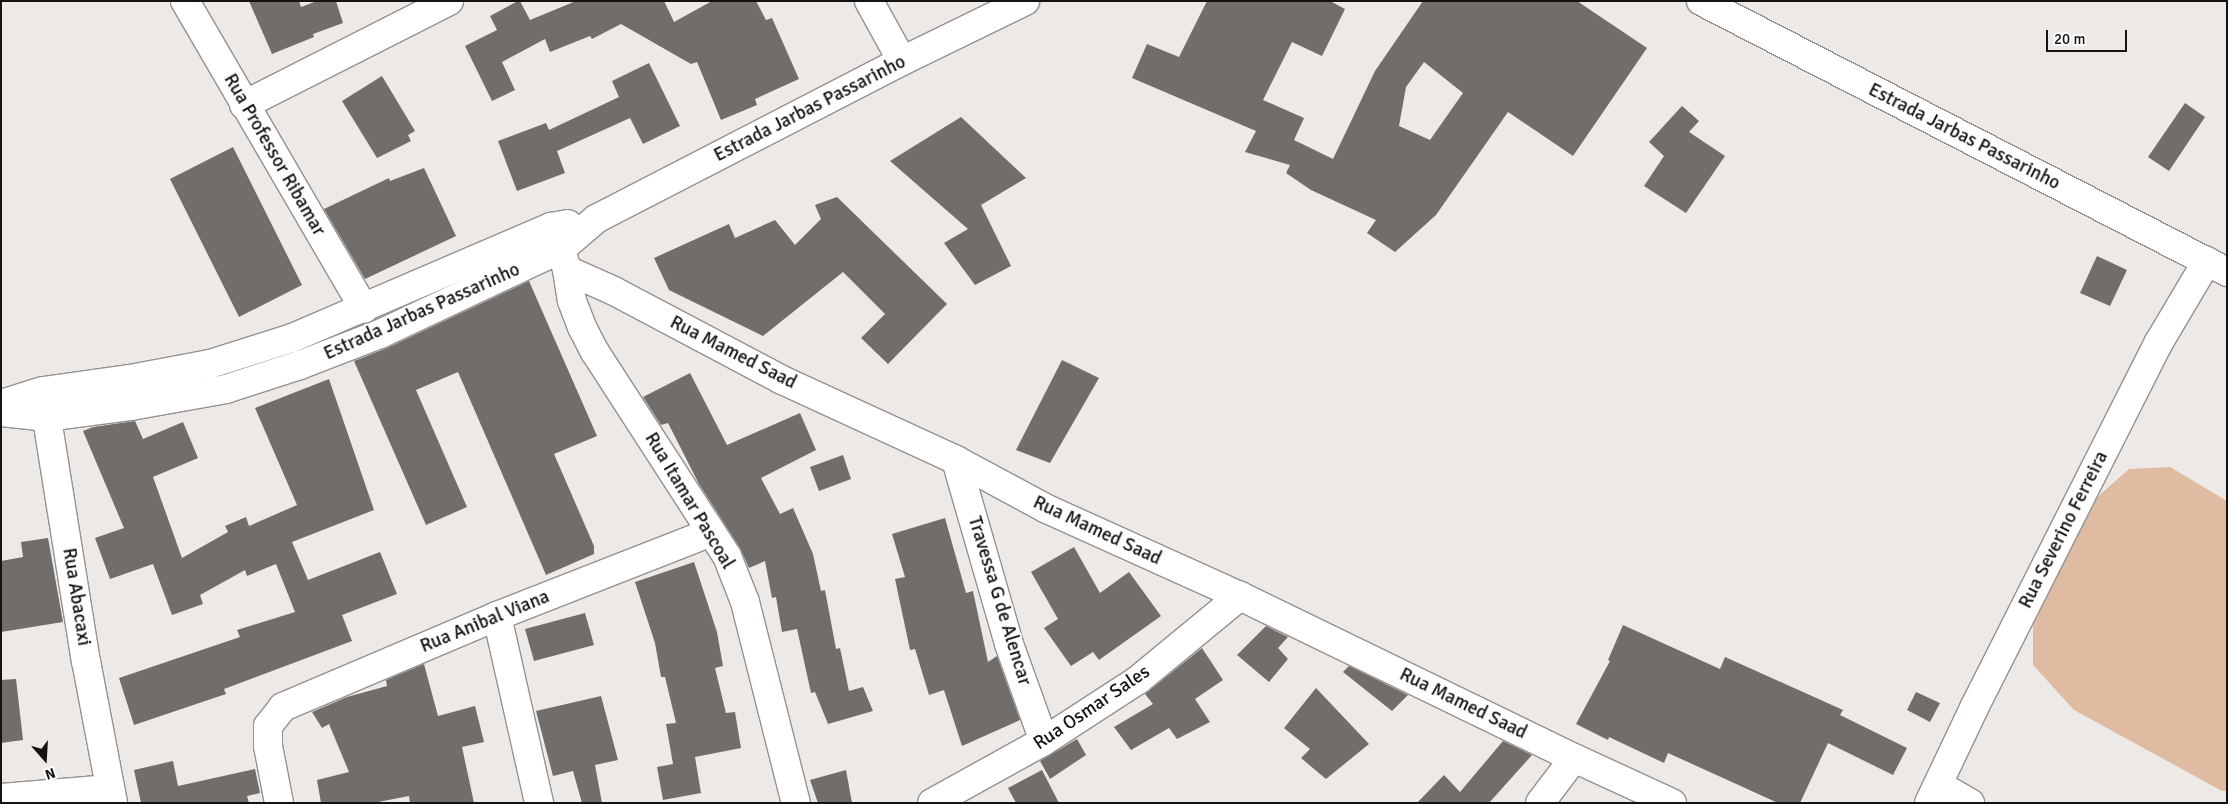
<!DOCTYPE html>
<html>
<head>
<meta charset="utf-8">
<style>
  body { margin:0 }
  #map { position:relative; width:2228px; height:804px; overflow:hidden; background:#ede9e6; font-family:Signika,sans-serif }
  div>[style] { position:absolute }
  .green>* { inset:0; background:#dfbba2 }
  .building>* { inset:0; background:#716d6b }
  .roads { filter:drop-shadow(1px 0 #95918f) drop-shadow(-1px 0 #95918f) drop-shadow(0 1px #95918f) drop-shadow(0 -1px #95918f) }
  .minor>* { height:28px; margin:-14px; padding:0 14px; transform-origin:14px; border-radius:14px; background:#fff }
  span { translate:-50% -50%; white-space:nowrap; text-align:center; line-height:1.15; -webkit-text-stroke:4px #fff; paint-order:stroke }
  .street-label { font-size:19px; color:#151312 }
  .frame { position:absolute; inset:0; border:2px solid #151312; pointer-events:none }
  .north { position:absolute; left:20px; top:734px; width:50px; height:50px; -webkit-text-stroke:4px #fff; paint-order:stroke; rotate:161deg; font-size:14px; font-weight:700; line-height:20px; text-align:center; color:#151312 }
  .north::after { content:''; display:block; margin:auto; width:18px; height:22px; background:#151312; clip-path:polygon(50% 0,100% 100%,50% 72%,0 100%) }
  .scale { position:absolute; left:2046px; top:30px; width:81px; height:22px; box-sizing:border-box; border:2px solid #151312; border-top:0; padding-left:6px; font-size:15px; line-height:18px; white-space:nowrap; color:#151312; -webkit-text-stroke:4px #fff; paint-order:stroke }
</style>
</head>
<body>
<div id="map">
  <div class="green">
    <div style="clip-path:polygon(2170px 467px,2227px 501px,2227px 791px,2222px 791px,2074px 710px,2033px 665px,2033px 622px,2095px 499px,2129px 469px)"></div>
  </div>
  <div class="building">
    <div style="clip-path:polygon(249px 1px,299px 1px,301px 7px,317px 1px,336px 1px,343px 23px,313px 34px,314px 37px,272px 54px)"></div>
    <div style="clip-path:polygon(518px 1px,520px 1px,530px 20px,576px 1px,664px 1px,674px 22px,712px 1px,756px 1px,766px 20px,772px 18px,799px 79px,755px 99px,757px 105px,721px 120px,697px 62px,691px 64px,621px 24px,592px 39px,590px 36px,550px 52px,545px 39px,502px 62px,515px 90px,492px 101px,465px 46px,497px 30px,490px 16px)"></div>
    <div style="clip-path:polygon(evenodd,1207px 1px,1330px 1px,1345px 9px,1322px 56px,1292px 42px,1263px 100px,1304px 118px,1294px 140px,1333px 159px,1375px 71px,1423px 1px,1577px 1px,1647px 48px,1573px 156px,1508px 112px,1436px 215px,1395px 252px,1367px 233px,1376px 220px,1311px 190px,1286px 173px,1290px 165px,1245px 152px,1256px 131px,1132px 78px,1147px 44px,1179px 57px,1207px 1px,1424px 62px,1463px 93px,1430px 140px,1399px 126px,1406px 87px,1424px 62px)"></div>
    <div style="clip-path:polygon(649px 63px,680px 126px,643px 144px,630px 118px,557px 151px,565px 173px,517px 191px,498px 141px,546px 123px,549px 130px,619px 97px,612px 81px)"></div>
    <div style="clip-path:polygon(382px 76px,415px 131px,408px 135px,411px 141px,377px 158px,342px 101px)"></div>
    <div style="clip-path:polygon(2185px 103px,2205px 117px,2169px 171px,2148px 157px)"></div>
    <div style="clip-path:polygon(1682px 106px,1699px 121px,1689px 132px,1725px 156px,1686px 213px,1644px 186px,1664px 156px,1649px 142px)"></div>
    <div style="clip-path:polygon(961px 117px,1026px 178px,981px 205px,1011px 266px,975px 285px,944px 243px,968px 229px,890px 161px)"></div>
    <div style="clip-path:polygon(233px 147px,302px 285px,239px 317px,170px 179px)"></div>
    <div style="clip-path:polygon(424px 168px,456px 236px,365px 279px,324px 209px,389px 178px,390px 181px)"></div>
    <div style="clip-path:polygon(837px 197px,947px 304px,888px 364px,861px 338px,885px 314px,843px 272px,763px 336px,669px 290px,654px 258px,729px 224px,735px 238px,775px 220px,795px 245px,821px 219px,815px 205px)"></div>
    <div style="clip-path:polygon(2097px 256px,2127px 270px,2110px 306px,2080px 293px)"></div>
    <div style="clip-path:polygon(529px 281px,597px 436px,554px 454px,594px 546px,594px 554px,546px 575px,458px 372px,416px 390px,467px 507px,426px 525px,354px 361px,387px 348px)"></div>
    <div style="clip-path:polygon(1062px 360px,1099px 378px,1050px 463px,1016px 450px)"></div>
    <div style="clip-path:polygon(690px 373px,727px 445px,800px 413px,816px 450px,761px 478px,780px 514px,793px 508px,813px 554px,821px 591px,825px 590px,836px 649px,840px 648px,849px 691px,863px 687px,873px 711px,828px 724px,815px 692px,811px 693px,797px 629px,782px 632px,776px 597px,772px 598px,765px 561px,749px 568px,740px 548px,699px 484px,668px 423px,661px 425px,643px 397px)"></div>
    <div style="clip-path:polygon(329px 379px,374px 510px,292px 542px,308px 580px,380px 552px,397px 594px,342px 615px,352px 641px,224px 689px,226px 694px,134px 725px,119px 678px,240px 637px,237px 630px,295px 612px,276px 564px,247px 576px,245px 570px,200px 595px,203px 604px,172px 615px,153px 564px,110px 579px,95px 538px,124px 528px,83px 431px,93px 427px,135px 421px,143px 439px,183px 422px,198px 458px,153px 477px,182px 558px,228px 532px,225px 526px,246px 517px,249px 526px,297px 505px,255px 408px)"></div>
    <div style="clip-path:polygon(843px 455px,851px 479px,819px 491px,810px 467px)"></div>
    <div style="clip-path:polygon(945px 518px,966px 593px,973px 591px,988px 662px,997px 656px,1020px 720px,962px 746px,944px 690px,929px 695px,915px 649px,910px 650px,895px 579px,905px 577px,892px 534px)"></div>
    <div style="clip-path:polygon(48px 538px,63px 622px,1px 632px,1px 561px,23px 557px,21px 542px)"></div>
    <div style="clip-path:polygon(1074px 547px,1100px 593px,1129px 572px,1161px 616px,1099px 660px,1093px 652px,1071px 666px,1044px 628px,1058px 619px,1031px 572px)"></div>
    <div style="clip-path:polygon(694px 562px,717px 632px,723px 666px,715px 668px,726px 713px,735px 712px,741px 748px,695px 757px,701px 793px,663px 800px,657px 767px,673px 764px,666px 724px,676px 723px,665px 677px,661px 677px,655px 643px,635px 582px)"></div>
    <div style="clip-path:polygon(585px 613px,594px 645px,534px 661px,525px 629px)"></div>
    <div style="clip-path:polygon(1623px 625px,1720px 669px,1725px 657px,1843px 710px,1840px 715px,1907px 748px,1893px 775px,1828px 743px,1800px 803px,1778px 803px,1668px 753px,1664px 763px,1609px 737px,1608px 740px,1576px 724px,1610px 661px,1608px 660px)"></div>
    <div style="clip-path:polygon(1266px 626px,1288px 637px,1278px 648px,1288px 659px,1269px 682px,1237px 655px)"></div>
    <div style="clip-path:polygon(1202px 648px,1223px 680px,1195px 699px,1210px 722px,1177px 739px,1169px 728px,1131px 750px,1114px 727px,1153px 704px,1145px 694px)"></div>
    <div style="clip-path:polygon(424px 664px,438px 716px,475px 706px,484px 742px,462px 747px,474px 803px,410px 803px,409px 796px,373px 803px,321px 803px,317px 780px,349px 772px,329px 724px,322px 728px,312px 712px,347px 697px,387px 686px,386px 680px)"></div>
    <div style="clip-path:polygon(1349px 666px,1408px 695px,1392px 711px,1343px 672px)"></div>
    <div style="clip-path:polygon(16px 679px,23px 740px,1px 743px,1px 680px)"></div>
    <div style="clip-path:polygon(1316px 688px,1369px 744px,1326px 779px,1301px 758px,1310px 749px,1284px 728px)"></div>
    <div style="clip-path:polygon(1916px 692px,1940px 703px,1930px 722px,1907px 710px)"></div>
    <div style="clip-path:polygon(601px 696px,618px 760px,595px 765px,602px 803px,582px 803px,573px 771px,553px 776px,536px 711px)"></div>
    <div style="clip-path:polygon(1077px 739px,1086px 755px,1050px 779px,1040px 761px)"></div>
    <div style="clip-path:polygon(1503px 741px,1532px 755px,1489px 803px,1417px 803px,1444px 775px,1460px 792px)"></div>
    <div style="clip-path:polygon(173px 761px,178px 786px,255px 769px,260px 793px,247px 796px,249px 803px,141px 803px,134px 770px)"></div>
    <div style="clip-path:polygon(846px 770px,852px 803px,818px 803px,810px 780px)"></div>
    <div style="clip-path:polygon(1042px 770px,1059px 803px,1016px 803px,1008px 788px)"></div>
  </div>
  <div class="roads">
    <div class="minor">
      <div style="left:185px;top:1px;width:356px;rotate:59.8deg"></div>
      <div style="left:869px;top:1px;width:68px;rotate:61.2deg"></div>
      <div style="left:1701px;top:1px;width:592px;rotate:27.26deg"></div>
      <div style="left:244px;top:105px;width:230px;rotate:-26.9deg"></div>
      <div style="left:551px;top:227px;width:24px;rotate:66deg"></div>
      <div style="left:561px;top:249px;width:22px;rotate:74deg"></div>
      <div style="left:567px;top:270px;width:51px;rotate:24.1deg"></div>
      <div style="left:614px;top:291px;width:190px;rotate:27.9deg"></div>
      <div style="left:782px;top:380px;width:192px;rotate:24.7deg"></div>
      <div style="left:956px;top:460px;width:103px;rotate:28.3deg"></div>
      <div style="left:1047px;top:509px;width:212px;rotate:24.3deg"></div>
      <div style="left:1240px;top:596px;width:371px;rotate:25.9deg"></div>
      <div style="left:1574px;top:758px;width:108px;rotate:24.7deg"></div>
      <div style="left:567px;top:270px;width:31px;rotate:81deg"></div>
      <div style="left:572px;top:301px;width:28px;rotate:69deg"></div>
      <div style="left:582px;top:327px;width:28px;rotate:63deg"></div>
      <div style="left:595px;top:352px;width:243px;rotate:57.1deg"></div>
      <div style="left:727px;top:556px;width:49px;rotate:68.6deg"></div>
      <div style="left:745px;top:602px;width:207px;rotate:75.8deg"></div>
      <div style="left:44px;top:400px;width:264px;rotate:80.9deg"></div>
      <div style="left:86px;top:661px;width:145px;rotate:79.2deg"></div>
      <div style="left:1px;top:404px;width:44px;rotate:-17.2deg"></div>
      <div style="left:43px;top:391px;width:88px;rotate:-7.9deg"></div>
      <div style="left:130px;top:379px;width:81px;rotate:-10.6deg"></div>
      <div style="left:210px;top:364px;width:86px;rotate:-17.6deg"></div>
      <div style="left:292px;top:338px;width:282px;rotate:-23.2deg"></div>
      <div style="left:551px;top:227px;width:17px;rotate:-10deg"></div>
      <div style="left:1px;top:412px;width:45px;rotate:6.3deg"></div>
      <div style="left:46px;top:417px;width:86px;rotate:-7.4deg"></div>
      <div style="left:131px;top:406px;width:97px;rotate:-10.1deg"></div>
      <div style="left:226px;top:389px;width:78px;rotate:-18deg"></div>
      <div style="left:300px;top:365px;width:86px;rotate:-21.2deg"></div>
      <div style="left:380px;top:334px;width:200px;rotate:-25.2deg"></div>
      <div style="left:561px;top:249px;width:46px;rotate:-40.6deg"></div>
      <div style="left:596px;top:219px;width:344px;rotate:-27.3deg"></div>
      <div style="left:902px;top:61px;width:137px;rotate:-26deg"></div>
      <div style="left:956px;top:460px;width:191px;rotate:73.9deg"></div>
      <div style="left:1009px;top:644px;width:103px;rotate:70.2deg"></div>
      <div style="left:497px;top:616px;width:192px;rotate:77.3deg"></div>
      <div style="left:1939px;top:785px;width:36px;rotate:30deg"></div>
      <div style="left:1px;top:798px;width:109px;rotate:-4.7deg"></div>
      <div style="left:279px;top:803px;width:58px;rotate:-100.9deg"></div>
      <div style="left:268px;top:746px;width:20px;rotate:-90deg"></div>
      <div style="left:268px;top:726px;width:24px;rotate:-52deg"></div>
      <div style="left:283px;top:707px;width:233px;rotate:-23deg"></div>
      <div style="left:497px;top:616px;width:230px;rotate:-21.4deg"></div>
      <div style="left:932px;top:803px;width:128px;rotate:-29deg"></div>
      <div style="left:1044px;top:741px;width:112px;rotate:-33deg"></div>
      <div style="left:1138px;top:680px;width:132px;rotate:-39.5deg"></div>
      <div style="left:1540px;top:803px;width:56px;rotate:-52.9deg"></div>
      <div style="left:1929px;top:803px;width:107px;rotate:-64.6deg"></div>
      <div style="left:1975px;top:706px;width:408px;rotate:-63.2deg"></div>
      <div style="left:2159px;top:342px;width:94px;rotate:-59.3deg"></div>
    </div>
  </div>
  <div class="street-label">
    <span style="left:810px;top:109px;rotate:-27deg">Estrada Jarbas Passarinho</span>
    <span style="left:1964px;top:137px;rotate:27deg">Estrada Jarbas Passarinho</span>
    <span style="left:274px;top:155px;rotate:60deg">Rua Professor Ribamar</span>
    <span style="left:422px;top:312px;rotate:-24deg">Estrada Jarbas Passarinho</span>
    <span style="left:733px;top:353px;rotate:27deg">Rua Mamed Saad</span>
    <span style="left:689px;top:501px;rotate:59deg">Rua Itamar Pascoal</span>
    <span style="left:2064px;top:530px;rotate:-63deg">Rua Severino Ferreira</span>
    <span style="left:1097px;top:531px;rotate:25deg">Rua Mamed Saad</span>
    <span style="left:76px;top:597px;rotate:81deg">Rua Abacaxi</span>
    <span style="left:999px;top:601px;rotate:73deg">Travessa G de Alencar</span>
    <span style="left:485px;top:622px;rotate:-22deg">Rua Anibal Viana</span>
    <span style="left:1463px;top:704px;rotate:26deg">Rua Mamed Saad</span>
    <span style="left:1092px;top:708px;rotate:-34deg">Rua Osmar Sales</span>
  </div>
  <div class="frame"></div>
  <div class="north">N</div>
  <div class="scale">20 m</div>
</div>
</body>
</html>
